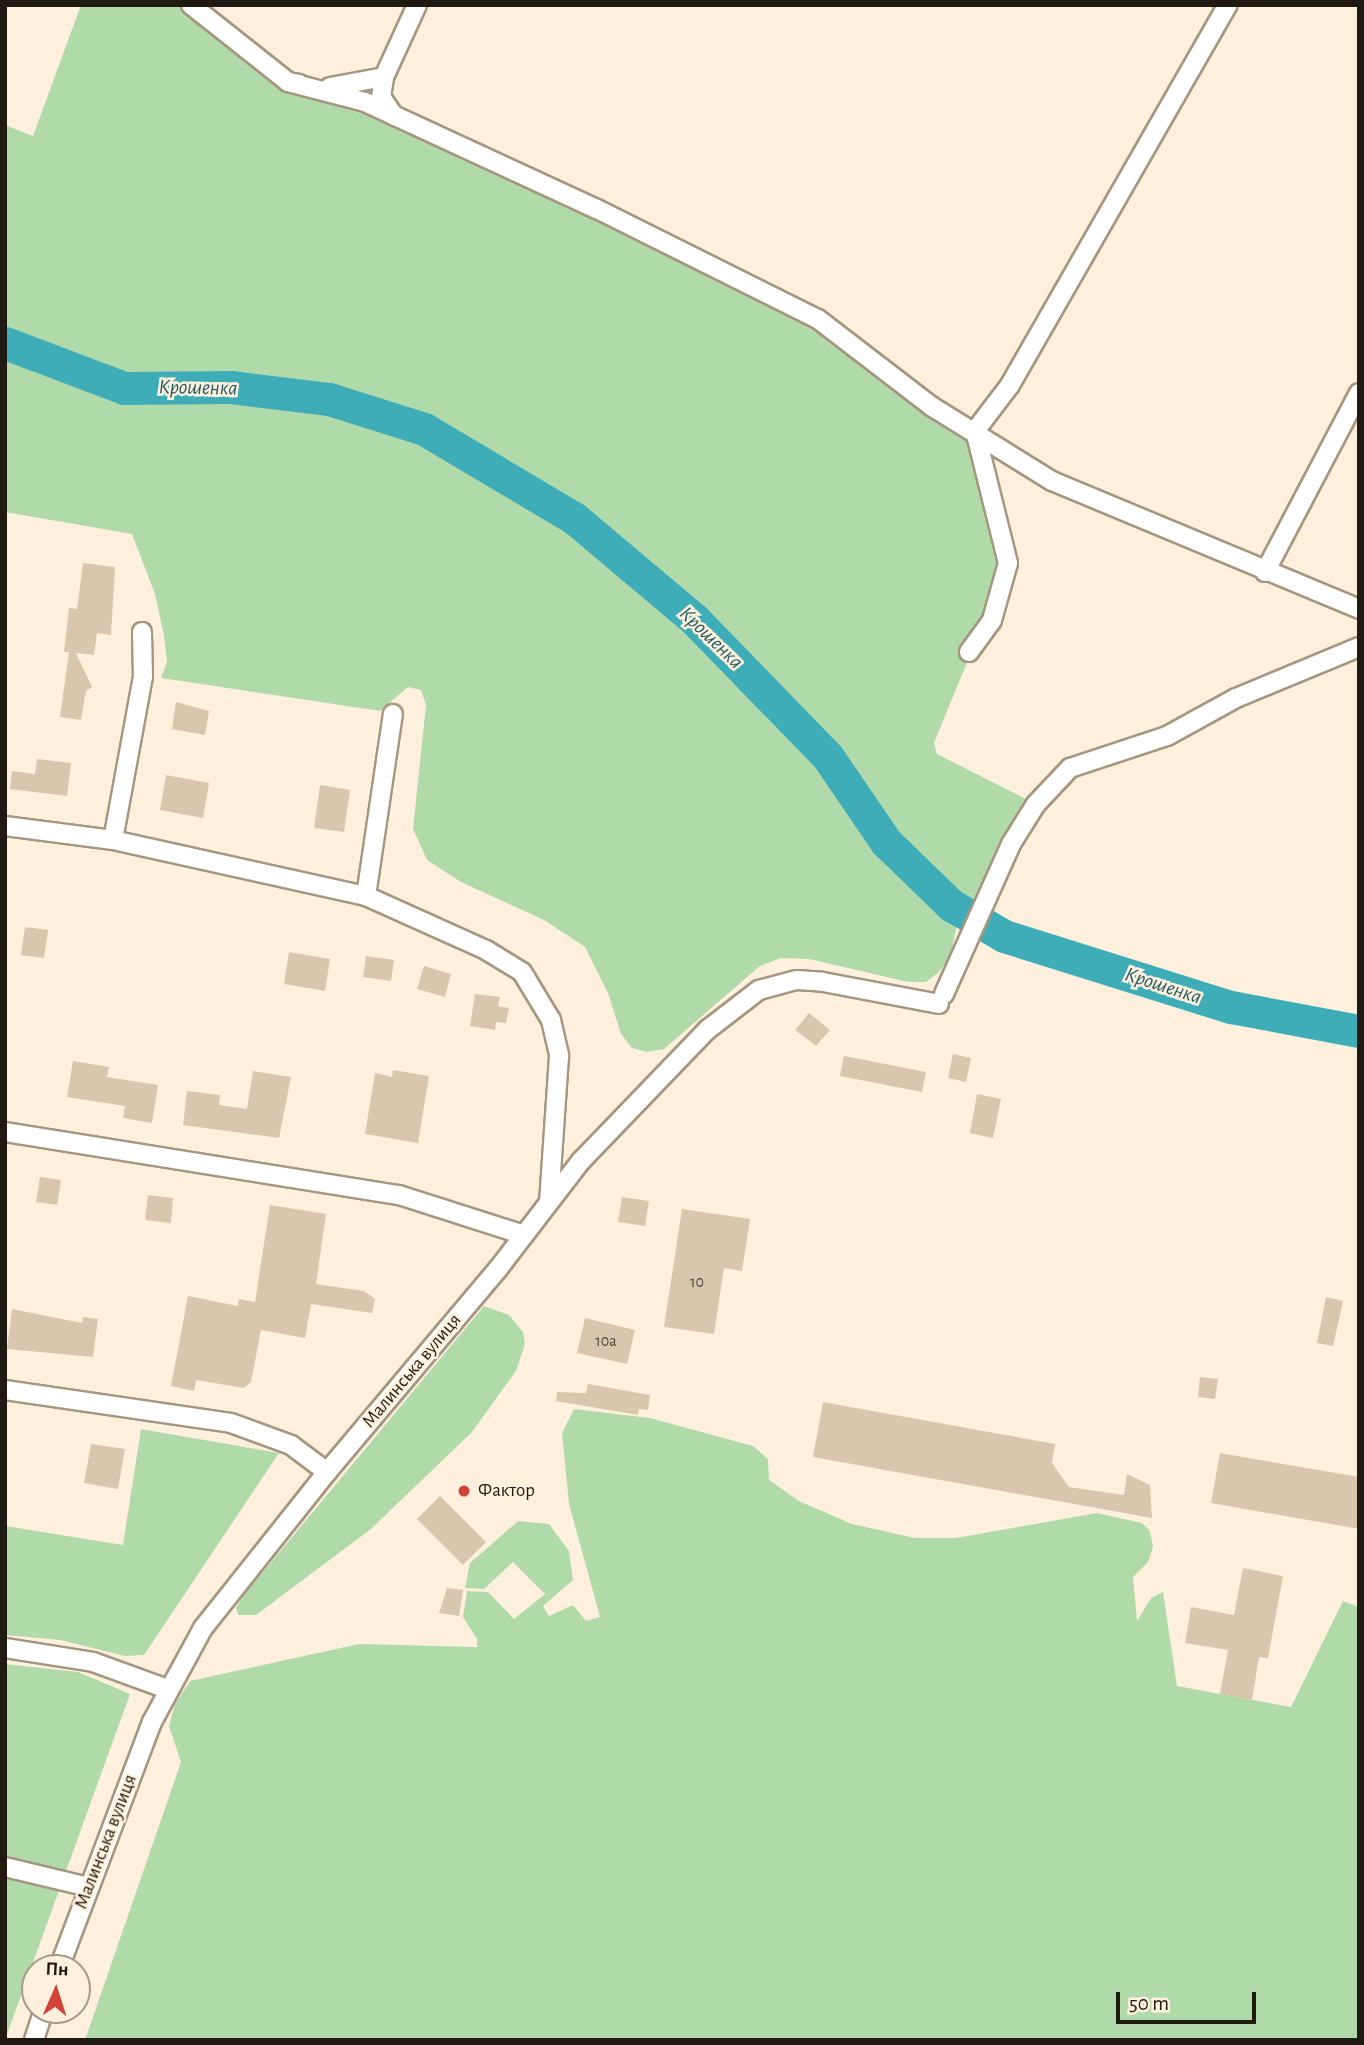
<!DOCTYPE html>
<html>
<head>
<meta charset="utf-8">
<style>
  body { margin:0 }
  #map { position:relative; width:1364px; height:2045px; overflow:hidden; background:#fff0dd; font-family:"Alegreya Sans",sans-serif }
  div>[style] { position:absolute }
  .green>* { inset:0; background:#b1daab }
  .river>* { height:33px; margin:-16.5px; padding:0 16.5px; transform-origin:16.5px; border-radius:16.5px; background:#3fadb7 }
  .building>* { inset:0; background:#d8c6ae }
  .roads { filter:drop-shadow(2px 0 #a6957f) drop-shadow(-2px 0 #a6957f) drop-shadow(0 2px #a6957f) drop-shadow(0 -2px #a6957f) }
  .street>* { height:18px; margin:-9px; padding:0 9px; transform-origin:9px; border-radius:9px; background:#fff }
  .dots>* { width:19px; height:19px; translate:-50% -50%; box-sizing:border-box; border:4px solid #fff0dd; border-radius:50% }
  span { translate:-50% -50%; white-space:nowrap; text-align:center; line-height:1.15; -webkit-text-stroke:5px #fff0dd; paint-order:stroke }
  .number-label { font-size:16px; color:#4f4539 }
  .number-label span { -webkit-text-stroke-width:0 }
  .street-label { font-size:19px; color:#211a12 }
  .poi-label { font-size:19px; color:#211a12 }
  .left { translate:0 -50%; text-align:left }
  .water-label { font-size:21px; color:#1e5b60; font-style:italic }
  .frame { position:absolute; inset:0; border:7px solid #211a12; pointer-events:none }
  .north { position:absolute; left:21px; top:1954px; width:70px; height:70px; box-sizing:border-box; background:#fff0dd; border:2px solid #a69a8c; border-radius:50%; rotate:3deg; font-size:19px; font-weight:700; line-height:28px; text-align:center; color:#211a12 }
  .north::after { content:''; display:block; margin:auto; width:24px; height:32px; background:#d04337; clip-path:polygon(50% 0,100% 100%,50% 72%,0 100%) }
  .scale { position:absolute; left:1116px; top:1992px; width:140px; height:32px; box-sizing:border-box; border:4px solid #211a12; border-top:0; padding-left:9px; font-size:21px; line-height:24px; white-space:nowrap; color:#211a12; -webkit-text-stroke:5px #fff0dd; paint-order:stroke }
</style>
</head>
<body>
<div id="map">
  <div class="green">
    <div style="clip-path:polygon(81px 5px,191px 5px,288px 82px,319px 87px,818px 319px,975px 431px,1008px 563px,934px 743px,937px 754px,1036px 804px,979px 922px,952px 906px,956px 929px,950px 958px,939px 972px,926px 982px,908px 982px,809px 959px,781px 958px,760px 966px,664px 1049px,647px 1052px,632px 1048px,621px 1034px,608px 993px,585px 947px,544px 920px,461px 882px,427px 860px,413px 829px,426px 705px,421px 690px,408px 687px,380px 711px,161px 678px,167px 661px,164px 636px,155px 594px,132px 534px,5px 512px,5px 125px,33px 136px)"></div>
    <div style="clip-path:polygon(484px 1306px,509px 1315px,523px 1332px,525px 1344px,516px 1371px,472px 1432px,371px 1529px,256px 1615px,238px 1615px,236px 1608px,243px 1596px)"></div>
    <div style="clip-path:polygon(574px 1409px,650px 1418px,753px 1446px,768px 1459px,769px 1480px,799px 1501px,852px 1524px,915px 1538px,956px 1538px,1097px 1513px,1142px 1523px,1150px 1531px,1153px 1547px,1148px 1562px,1133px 1577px,1137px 1621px,1151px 1598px,1163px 1592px,1177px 1686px,1291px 1707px,1343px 1601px,1359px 1607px,1359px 2040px,85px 2040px,181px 1762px,169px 1726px,175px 1704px,190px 1681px,359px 1644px,477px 1647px,477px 1639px,463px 1617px,467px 1591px,488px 1592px,514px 1619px,545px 1594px,513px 1562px,484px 1589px,465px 1588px,470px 1563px,518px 1521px,549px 1524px,569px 1551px,573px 1580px,543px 1606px,549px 1616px,573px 1605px,586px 1621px,600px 1617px,569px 1504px,562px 1433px)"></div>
    <div style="clip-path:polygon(141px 1429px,279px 1453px,144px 1655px,125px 1656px,60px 1640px,5px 1635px,5px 1526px,123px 1545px)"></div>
    <div style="clip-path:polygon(5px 1664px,78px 1672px,130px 1694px,5px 2040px)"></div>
  </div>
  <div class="river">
    <div style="left:5px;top:343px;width:127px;rotate:20.7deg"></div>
    <div style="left:124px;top:388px;width:107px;rotate:-0.5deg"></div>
    <div style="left:231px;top:387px;width:99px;rotate:7deg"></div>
    <div style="left:329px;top:399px;width:100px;rotate:17.5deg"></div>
    <div style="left:424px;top:429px;width:174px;rotate:30.7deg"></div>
    <div style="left:574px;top:518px;width:157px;rotate:40.1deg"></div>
    <div style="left:694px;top:619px;width:192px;rotate:45.8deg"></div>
    <div style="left:828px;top:757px;width:103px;rotate:55.7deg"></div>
    <div style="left:886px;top:842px;width:91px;rotate:44.1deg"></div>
    <div style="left:951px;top:905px;width:61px;rotate:30.3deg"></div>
    <div style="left:1004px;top:936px;width:238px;rotate:17.4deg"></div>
    <div style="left:1231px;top:1007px;width:130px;rotate:10.6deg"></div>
  </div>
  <div class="building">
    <div style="clip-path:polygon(83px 563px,115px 567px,111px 635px,97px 633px,94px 655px,76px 653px,92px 687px,86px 691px,81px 720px,60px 717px,69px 652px,64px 652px,69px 608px,77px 609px)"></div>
    <div style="clip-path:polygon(176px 702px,209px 711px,205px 735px,172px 729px)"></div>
    <div style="clip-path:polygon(37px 759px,71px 763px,67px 796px,10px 789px,12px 771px,35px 774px)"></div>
    <div style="clip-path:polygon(166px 775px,209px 783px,203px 818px,160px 810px)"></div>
    <div style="clip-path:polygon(320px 785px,350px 790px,344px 832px,314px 828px)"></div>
    <div style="clip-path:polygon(25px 927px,48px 930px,44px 958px,21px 955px)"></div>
    <div style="clip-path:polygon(289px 952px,330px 959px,325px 991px,284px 984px)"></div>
    <div style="clip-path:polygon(366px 956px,394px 960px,391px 981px,363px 977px)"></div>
    <div style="clip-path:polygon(424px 966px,451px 974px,445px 997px,417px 989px)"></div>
    <div style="clip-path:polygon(475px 994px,500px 997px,498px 1006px,509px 1008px,506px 1023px,496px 1022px,495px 1030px,470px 1026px)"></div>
    <div style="clip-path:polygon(809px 1013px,830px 1030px,816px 1046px,795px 1030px)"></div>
    <div style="clip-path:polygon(953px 1054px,971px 1058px,966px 1082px,948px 1078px)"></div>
    <div style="clip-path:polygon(844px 1056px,926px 1072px,922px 1092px,840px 1076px)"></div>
    <div style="clip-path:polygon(73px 1061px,109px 1067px,107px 1077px,158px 1085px,152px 1123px,123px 1118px,125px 1106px,67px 1097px)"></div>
    <div style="clip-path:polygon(393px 1070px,429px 1076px,418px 1143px,365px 1134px,375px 1073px,392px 1077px)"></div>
    <div style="clip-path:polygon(253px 1071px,291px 1077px,279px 1138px,183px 1125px,187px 1091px,220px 1095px,219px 1105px,247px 1109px)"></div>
    <div style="clip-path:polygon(977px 1094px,1001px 1099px,993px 1138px,970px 1133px)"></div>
    <div style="clip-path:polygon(40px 1177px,61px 1180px,57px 1205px,36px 1202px)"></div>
    <div style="clip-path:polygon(148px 1195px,173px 1198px,171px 1223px,145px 1220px)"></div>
    <div style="clip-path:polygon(622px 1197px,649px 1201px,645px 1226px,618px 1222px)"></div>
    <div style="clip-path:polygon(270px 1205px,326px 1214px,316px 1284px,364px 1291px,375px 1299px,372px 1313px,311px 1304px,305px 1338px,261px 1330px,251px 1382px,244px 1388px,196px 1380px,194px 1391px,171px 1386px,188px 1296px,238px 1306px,239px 1299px,255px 1302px)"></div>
    <div style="clip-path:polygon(682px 1209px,750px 1219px,742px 1271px,724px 1268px,714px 1334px,664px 1327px)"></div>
    <div style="clip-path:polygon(1326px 1297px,1343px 1301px,1333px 1346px,1317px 1343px)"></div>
    <div style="clip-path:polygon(12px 1309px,82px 1323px,83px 1317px,98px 1319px,93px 1357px,7px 1349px)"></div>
    <div style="clip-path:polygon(585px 1318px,635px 1330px,627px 1364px,577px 1353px)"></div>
    <div style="clip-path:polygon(1200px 1377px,1218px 1379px,1215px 1399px,1198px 1397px)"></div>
    <div style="clip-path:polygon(588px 1384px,650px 1395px,648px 1410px,639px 1409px,638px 1415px,556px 1401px,557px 1392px,586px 1393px)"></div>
    <div style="clip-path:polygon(823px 1402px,1055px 1444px,1052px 1463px,1069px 1487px,1124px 1495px,1127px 1474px,1150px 1485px,1152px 1518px,813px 1457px)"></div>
    <div style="clip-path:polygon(91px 1444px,125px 1449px,118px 1489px,84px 1483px)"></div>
    <div style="clip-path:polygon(1220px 1453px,1359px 1477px,1359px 1529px,1211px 1503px)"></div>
    <div style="clip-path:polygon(440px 1496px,486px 1542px,463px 1565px,417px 1519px)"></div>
    <div style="clip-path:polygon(1243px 1568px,1283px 1576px,1268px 1658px,1259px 1657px,1252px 1700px,1220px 1694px,1228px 1650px,1185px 1643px,1191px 1607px,1234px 1615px)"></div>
    <div style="clip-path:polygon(447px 1588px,463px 1590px,459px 1616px,439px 1613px)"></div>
  </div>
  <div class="roads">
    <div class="street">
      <div style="left:191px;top:5px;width:124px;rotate:38.4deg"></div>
      <div style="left:288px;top:82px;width:11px;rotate:10deg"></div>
      <div style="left:288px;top:82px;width:80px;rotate:14.6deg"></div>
      <div style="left:365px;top:102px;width:255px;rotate:24.8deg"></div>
      <div style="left:597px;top:209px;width:247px;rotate:26.5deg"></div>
      <div style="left:818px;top:319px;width:143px;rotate:37.6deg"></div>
      <div style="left:931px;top:406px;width:142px;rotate:31.8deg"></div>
      <div style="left:1052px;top:481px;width:333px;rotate:22.6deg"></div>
      <div style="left:330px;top:87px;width:55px;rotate:-10.5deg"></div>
      <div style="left:394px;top:116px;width:23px;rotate:-124deg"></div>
      <div style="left:381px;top:97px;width:20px;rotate:-81deg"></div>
      <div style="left:384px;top:77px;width:79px;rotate:-65.4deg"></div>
      <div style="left:1265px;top:572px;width:202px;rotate:-62.3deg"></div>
      <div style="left:969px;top:652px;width:39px;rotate:-54deg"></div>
      <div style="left:992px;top:620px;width:59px;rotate:-74.3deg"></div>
      <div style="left:1008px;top:563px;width:136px;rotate:-104deg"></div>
      <div style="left:975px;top:431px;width:58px;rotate:-52.7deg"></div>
      <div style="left:1010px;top:385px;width:438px;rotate:-60.2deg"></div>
      <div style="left:5px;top:826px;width:109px;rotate:7.4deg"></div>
      <div style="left:113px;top:840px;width:259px;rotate:12.5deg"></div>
      <div style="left:366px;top:896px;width:132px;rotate:24.2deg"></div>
      <div style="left:486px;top:950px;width:42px;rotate:31.4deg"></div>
      <div style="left:522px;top:972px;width:56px;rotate:58.9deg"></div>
      <div style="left:551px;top:1020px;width:37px;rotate:77deg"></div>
      <div style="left:559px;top:1056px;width:145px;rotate:93.9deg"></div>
      <div style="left:113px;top:840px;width:166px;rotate:-79.6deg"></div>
      <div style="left:143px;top:677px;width:45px;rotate:-91.3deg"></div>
      <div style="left:366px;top:896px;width:184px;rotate:-81.6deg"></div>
      <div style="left:944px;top:994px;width:164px;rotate:-65.9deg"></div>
      <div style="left:1011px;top:844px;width:47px;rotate:-58deg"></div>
      <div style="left:1036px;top:804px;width:50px;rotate:-46.6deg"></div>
      <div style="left:1070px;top:768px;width:102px;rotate:-18.3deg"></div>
      <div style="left:1167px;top:736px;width:79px;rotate:-28.8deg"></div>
      <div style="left:1236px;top:698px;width:133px;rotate:-22.5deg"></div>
      <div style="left:5px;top:1132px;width:399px;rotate:9.1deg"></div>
      <div style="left:399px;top:1195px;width:131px;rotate:17.7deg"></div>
      <div style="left:5px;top:1390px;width:228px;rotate:8.3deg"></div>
      <div style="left:231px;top:1423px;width:64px;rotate:20.1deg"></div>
      <div style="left:291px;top:1445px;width:45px;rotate:36.9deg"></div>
      <div style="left:5px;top:1648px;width:89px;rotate:9deg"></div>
      <div style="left:93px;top:1662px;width:79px;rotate:20deg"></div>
      <div style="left:5px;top:1867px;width:86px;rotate:13.4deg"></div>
      <div style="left:59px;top:1968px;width:263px;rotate:-69.3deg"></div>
      <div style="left:152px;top:1722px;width:107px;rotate:-61.5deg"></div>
      <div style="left:203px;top:1628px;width:199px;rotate:-51.5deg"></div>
      <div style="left:327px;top:1472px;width:265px;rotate:-49.9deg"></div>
      <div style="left:498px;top:1269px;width:136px;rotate:-52.5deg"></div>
      <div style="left:581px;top:1161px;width:182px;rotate:-46.1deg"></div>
      <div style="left:707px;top:1030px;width:66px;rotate:-37.6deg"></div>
      <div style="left:759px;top:990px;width:39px;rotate:-15deg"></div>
      <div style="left:797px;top:980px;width:26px;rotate:4deg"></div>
      <div style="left:823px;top:982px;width:118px;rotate:10.7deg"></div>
      <div style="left:34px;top:2040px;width:32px;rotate:-72deg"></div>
    </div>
  </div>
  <div class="dots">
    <div style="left:464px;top:1491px;background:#d04337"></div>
  </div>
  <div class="number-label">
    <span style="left:697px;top:1282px">10</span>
    <span style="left:606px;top:1341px">10а</span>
  </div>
  <div class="street-label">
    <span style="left:412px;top:1371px;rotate:-50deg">Малинська вулиця</span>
    <span style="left:106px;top:1842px;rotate:-69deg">Малинська вулиця</span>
  </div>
  <div class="poi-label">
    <span class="left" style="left:478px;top:1491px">Фактор</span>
  </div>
  <div class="water-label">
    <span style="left:198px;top:388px;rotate:1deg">Крошенка</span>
    <span style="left:711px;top:638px;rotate:44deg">Крошенка</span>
    <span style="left:1163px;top:986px;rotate:18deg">Крошенка</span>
  </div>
  <div class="frame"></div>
  <div class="north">Пн</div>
  <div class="scale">50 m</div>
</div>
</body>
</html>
